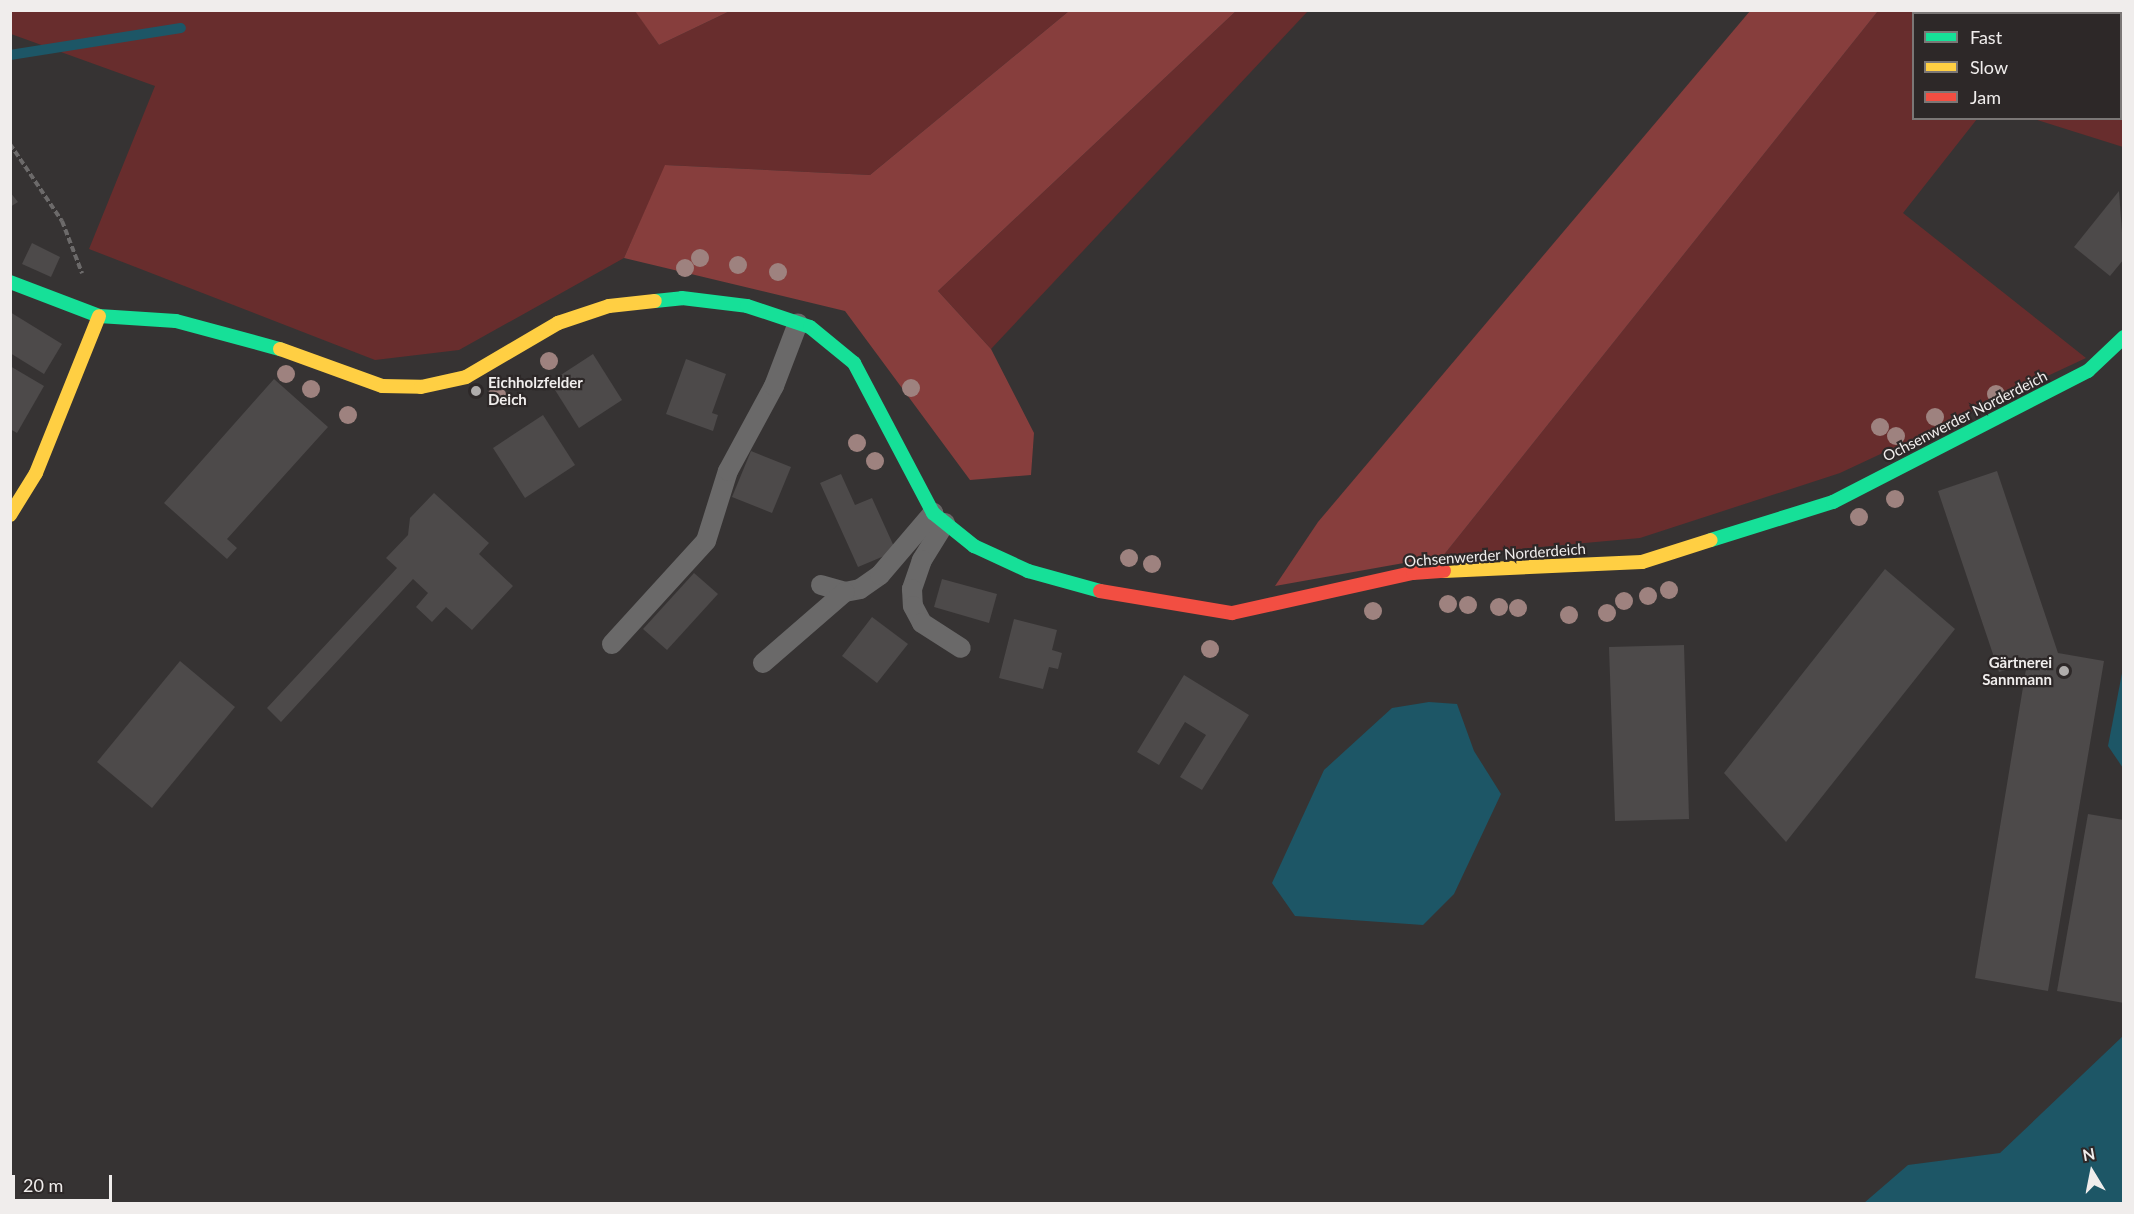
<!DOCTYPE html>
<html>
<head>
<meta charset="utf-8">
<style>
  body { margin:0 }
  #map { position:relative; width:2134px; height:1214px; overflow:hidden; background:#363333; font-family:Lato,sans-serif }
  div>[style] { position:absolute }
  .green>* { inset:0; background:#682d2d }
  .forest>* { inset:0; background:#873e3d }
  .water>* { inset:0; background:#1d5666 }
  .stream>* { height:10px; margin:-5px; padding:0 5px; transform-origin:5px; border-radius:5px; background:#1d5666 }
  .building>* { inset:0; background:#4d4a4a }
  .path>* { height:4px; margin-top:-2px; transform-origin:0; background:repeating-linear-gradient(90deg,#6c6a6a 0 6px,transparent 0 9px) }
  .lane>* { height:20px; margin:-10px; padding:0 10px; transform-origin:10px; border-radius:10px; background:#6a6969 }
  .fast>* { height:14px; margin:-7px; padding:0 7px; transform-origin:7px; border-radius:7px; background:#16e098 }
  .slow>* { height:14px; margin:-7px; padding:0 7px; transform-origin:7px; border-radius:7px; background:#ffcf43 }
  .jam>* { height:14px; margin:-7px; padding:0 7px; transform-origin:7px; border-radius:7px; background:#f24e42 }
  .trees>* { width:18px; height:18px; margin:-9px; border-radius:50%; background:#9e827f }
  .dots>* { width:16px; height:16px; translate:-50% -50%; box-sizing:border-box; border:3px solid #2d2828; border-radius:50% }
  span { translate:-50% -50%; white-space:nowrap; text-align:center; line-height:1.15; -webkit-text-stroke:4.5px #2d2828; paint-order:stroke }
  .poi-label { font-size:15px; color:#f0edec; font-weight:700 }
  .left { translate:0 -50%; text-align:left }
  .right { translate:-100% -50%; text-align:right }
  .street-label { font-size:15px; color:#f0edec }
  .frame { position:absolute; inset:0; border:12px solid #f0edec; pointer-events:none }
  .legend { position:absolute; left:1912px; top:12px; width:210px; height:108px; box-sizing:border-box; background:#2d2828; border:2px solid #7b7776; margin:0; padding:8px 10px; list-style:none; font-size:18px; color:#f0edec }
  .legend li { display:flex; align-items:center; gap:12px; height:30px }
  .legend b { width:30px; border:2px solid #7b7776 }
  .north { position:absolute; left:2062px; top:1142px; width:60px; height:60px; -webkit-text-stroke:4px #2d2828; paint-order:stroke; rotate:350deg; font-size:16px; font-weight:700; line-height:24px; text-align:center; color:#f0edec }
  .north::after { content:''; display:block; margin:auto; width:21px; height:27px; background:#f0edec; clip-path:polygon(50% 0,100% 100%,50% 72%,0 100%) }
  .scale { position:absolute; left:12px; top:1175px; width:100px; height:27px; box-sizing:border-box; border:3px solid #f0edec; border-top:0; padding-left:8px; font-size:18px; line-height:21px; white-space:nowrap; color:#f0edec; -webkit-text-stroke:4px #2d2828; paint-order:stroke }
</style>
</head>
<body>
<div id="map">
  <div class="green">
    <div style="clip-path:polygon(11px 10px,635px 10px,659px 45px,730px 11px,1069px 11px,870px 175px,666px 165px,624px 258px,459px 350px,375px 360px,89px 249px,155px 86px,11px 34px)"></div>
    <div style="clip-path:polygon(1236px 11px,1308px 11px,991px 349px,938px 291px)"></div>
    <div style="clip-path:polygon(1878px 11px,2123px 11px,2123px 147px,2034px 119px,2120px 118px,2120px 14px,1914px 14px,1914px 118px,1977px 119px,1903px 213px,2086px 358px,1840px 473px,1640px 538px,1443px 556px)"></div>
  </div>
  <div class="forest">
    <div style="clip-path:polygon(635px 11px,730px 11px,659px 45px)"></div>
    <div style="clip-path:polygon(1069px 11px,1236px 11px,938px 291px,991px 349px,1034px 433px,1031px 475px,970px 480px,845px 311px,624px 258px,665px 165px,870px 175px)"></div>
    <div style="clip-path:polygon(1750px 11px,1878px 11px,1443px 556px,1275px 586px,1318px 522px)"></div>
  </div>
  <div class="water">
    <div style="clip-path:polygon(2123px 668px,2123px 768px,2108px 746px)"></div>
    <div style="clip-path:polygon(1429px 702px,1457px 704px,1474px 751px,1501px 794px,1454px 894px,1423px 925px,1295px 916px,1272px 883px,1324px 770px,1392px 708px)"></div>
    <div style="clip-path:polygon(2123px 1036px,2123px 1203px,1864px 1203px,1908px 1165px,2000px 1153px)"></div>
  </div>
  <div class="stream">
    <div style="left:10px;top:55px;width:173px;rotate:-9deg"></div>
  </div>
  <div class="building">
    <div style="clip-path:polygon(2119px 191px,2124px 259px,2110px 276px,2074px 247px)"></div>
    <div style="clip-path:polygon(10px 192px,18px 202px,10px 207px)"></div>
    <div style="clip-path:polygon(32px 243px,60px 257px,51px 277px,22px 264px)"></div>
    <div style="clip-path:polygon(10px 312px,62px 344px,44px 374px,10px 353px)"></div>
    <div style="clip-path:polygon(593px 354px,622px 400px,579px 428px,550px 382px)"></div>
    <div style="clip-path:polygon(686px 359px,726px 374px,712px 413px,718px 415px,713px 431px,666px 414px)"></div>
    <div style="clip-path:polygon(10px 366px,44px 386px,17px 433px,10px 429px)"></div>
    <div style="clip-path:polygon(274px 379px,328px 427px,227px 539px,237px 548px,227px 559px,164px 503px)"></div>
    <div style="clip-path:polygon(543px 415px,575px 465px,525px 498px,493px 448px)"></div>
    <div style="clip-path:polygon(751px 451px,791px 467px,772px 513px,732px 497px)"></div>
    <div style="clip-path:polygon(1997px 471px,2058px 653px,2104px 661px,2048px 991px,1975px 978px,2027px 663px,1999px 672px,1938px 491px)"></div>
    <div style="clip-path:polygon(841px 474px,855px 505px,872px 498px,896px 551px,858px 567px,820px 483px)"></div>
    <div style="clip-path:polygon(434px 493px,489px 543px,479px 554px,513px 586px,472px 630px,446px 607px,432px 622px,416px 607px,428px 593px,413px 579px,281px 722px,267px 708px,397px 568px,386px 558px,408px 535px,410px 518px)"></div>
    <div style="clip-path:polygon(1885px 569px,1955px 629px,1786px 842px,1724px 773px)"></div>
    <div style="clip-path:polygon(694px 573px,718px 594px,667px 650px,643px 629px)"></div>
    <div style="clip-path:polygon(942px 579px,997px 594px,989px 623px,934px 607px)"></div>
    <div style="clip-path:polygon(872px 617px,908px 644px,877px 683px,842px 656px)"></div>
    <div style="clip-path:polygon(1014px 619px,1057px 630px,1052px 650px,1062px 653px,1058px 669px,1049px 667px,1043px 689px,999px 678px)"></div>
    <div style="clip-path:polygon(1684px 645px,1689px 819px,1615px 821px,1609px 647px)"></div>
    <div style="clip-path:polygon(180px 661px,235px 707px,152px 808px,97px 762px)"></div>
    <div style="clip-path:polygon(1184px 675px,1249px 715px,1202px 790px,1180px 777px,1206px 735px,1185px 722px,1159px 765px,1137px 752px)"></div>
    <div style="clip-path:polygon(2088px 814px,2124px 820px,2124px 1003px,2057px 991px)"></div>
  </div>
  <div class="path">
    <div style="left:10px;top:144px;width:93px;rotate:56deg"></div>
    <div style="left:62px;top:221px;width:56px;rotate:69deg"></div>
  </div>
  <div class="lane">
    <div style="left:945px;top:523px;width:44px;rotate:121.9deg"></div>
    <div style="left:922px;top:560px;width:31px;rotate:109deg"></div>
    <div style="left:912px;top:589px;width:17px;rotate:87deg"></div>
    <div style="left:913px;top:606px;width:19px;rotate:62deg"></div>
    <div style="left:922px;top:623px;width:46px;rotate:32.7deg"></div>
    <div style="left:821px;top:585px;width:25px;rotate:16deg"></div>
    <div style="left:845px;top:592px;width:15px;rotate:-11deg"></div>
    <div style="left:860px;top:589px;width:24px;rotate:-35deg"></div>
    <div style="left:880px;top:575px;width:82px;rotate:-49.5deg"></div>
    <div style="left:612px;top:644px;width:139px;rotate:-47.6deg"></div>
    <div style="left:706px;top:541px;width:73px;rotate:-72.6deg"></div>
    <div style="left:728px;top:471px;width:97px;rotate:-61.6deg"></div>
    <div style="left:774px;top:386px;width:67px;rotate:-69.1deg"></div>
    <div style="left:763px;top:663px;width:108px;rotate:-40.9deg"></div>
  </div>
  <div class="fast">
    <div style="left:10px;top:282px;width:95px;rotate:20.9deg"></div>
    <div style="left:99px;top:316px;width:77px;rotate:3.7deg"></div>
    <div style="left:176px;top:321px;width:108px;rotate:15.1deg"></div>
    <div style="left:655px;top:301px;width:27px;rotate:-6deg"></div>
    <div style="left:682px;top:298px;width:65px;rotate:7deg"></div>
    <div style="left:747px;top:306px;width:66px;rotate:18.4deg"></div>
    <div style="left:810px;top:327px;width:57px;rotate:39.3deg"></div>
    <div style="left:854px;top:363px;width:170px;rotate:62.2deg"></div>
    <div style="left:933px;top:513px;width:53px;rotate:38.8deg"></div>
    <div style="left:974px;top:546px;width:60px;rotate:24.8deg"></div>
    <div style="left:1028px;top:571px;width:75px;rotate:15.5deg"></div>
    <div style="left:1711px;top:540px;width:128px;rotate:-17.3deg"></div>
    <div style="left:1833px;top:502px;width:287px;rotate:-27.2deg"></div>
    <div style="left:2088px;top:371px;width:50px;rotate:-43.4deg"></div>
  </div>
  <div class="slow">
    <div style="left:280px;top:349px;width:109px;rotate:19.9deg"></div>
    <div style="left:382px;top:386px;width:39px;rotate:1deg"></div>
    <div style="left:421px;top:387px;width:46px;rotate:-12.5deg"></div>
    <div style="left:466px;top:377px;width:107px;rotate:-30.4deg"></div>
    <div style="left:558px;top:323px;width:54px;rotate:-18.4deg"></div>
    <div style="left:609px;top:306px;width:46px;rotate:-6.2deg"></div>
    <div style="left:10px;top:515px;width:49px;rotate:-58.2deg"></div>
    <div style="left:36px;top:473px;width:169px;rotate:-68.1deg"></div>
    <div style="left:1444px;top:571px;width:198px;rotate:-2.6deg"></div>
    <div style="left:1642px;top:562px;width:72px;rotate:-17.7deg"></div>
  </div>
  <div class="jam">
    <div style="left:1100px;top:591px;width:134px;rotate:9.5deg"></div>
    <div style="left:1232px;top:613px;width:185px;rotate:-12.5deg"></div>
    <div style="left:1413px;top:573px;width:31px;rotate:-4deg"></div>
  </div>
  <div class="trees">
    <div style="left:700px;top:258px"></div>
    <div style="left:738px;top:265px"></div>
    <div style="left:685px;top:268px"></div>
    <div style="left:778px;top:272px"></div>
    <div style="left:549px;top:361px"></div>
    <div style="left:286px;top:374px"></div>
    <div style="left:911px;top:388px"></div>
    <div style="left:311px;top:389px"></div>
    <div style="left:1996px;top:394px"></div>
    <div style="left:497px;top:395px"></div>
    <div style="left:348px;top:415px"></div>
    <div style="left:1935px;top:417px"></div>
    <div style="left:1880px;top:427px"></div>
    <div style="left:1896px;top:436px"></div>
    <div style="left:857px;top:443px"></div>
    <div style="left:875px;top:461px"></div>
    <div style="left:1895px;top:499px"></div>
    <div style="left:1859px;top:517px"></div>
    <div style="left:1129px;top:558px"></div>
    <div style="left:1152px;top:564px"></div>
    <div style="left:1669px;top:590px"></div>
    <div style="left:1648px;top:596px"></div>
    <div style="left:1624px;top:601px"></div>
    <div style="left:1448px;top:604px"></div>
    <div style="left:1468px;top:605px"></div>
    <div style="left:1499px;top:607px"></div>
    <div style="left:1518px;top:608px"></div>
    <div style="left:1373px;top:611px"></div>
    <div style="left:1607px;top:613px"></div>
    <div style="left:1569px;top:615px"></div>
    <div style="left:1210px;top:649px"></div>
  </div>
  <div class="dots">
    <div style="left:476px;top:391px;background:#afacab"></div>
    <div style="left:2064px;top:671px;background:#afacab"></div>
  </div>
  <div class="poi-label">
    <span class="left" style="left:488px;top:391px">Eichholzfelder<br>Deich</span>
    <span class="right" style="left:2052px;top:671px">Gärtnerei<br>Sannmann</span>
  </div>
  <div class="street-label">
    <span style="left:1965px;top:416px;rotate:-27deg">Ochsenwerder Norderdeich</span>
    <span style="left:1495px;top:555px;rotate:-4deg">Ochsenwerder Norderdeich</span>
  </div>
  <div class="frame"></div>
  <ul class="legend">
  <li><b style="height:8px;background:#16e098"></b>Fast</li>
  <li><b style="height:8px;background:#ffcf43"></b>Slow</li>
  <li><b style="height:8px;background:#f24e42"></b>Jam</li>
  </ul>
  <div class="north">N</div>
  <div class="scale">20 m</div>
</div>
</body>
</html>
